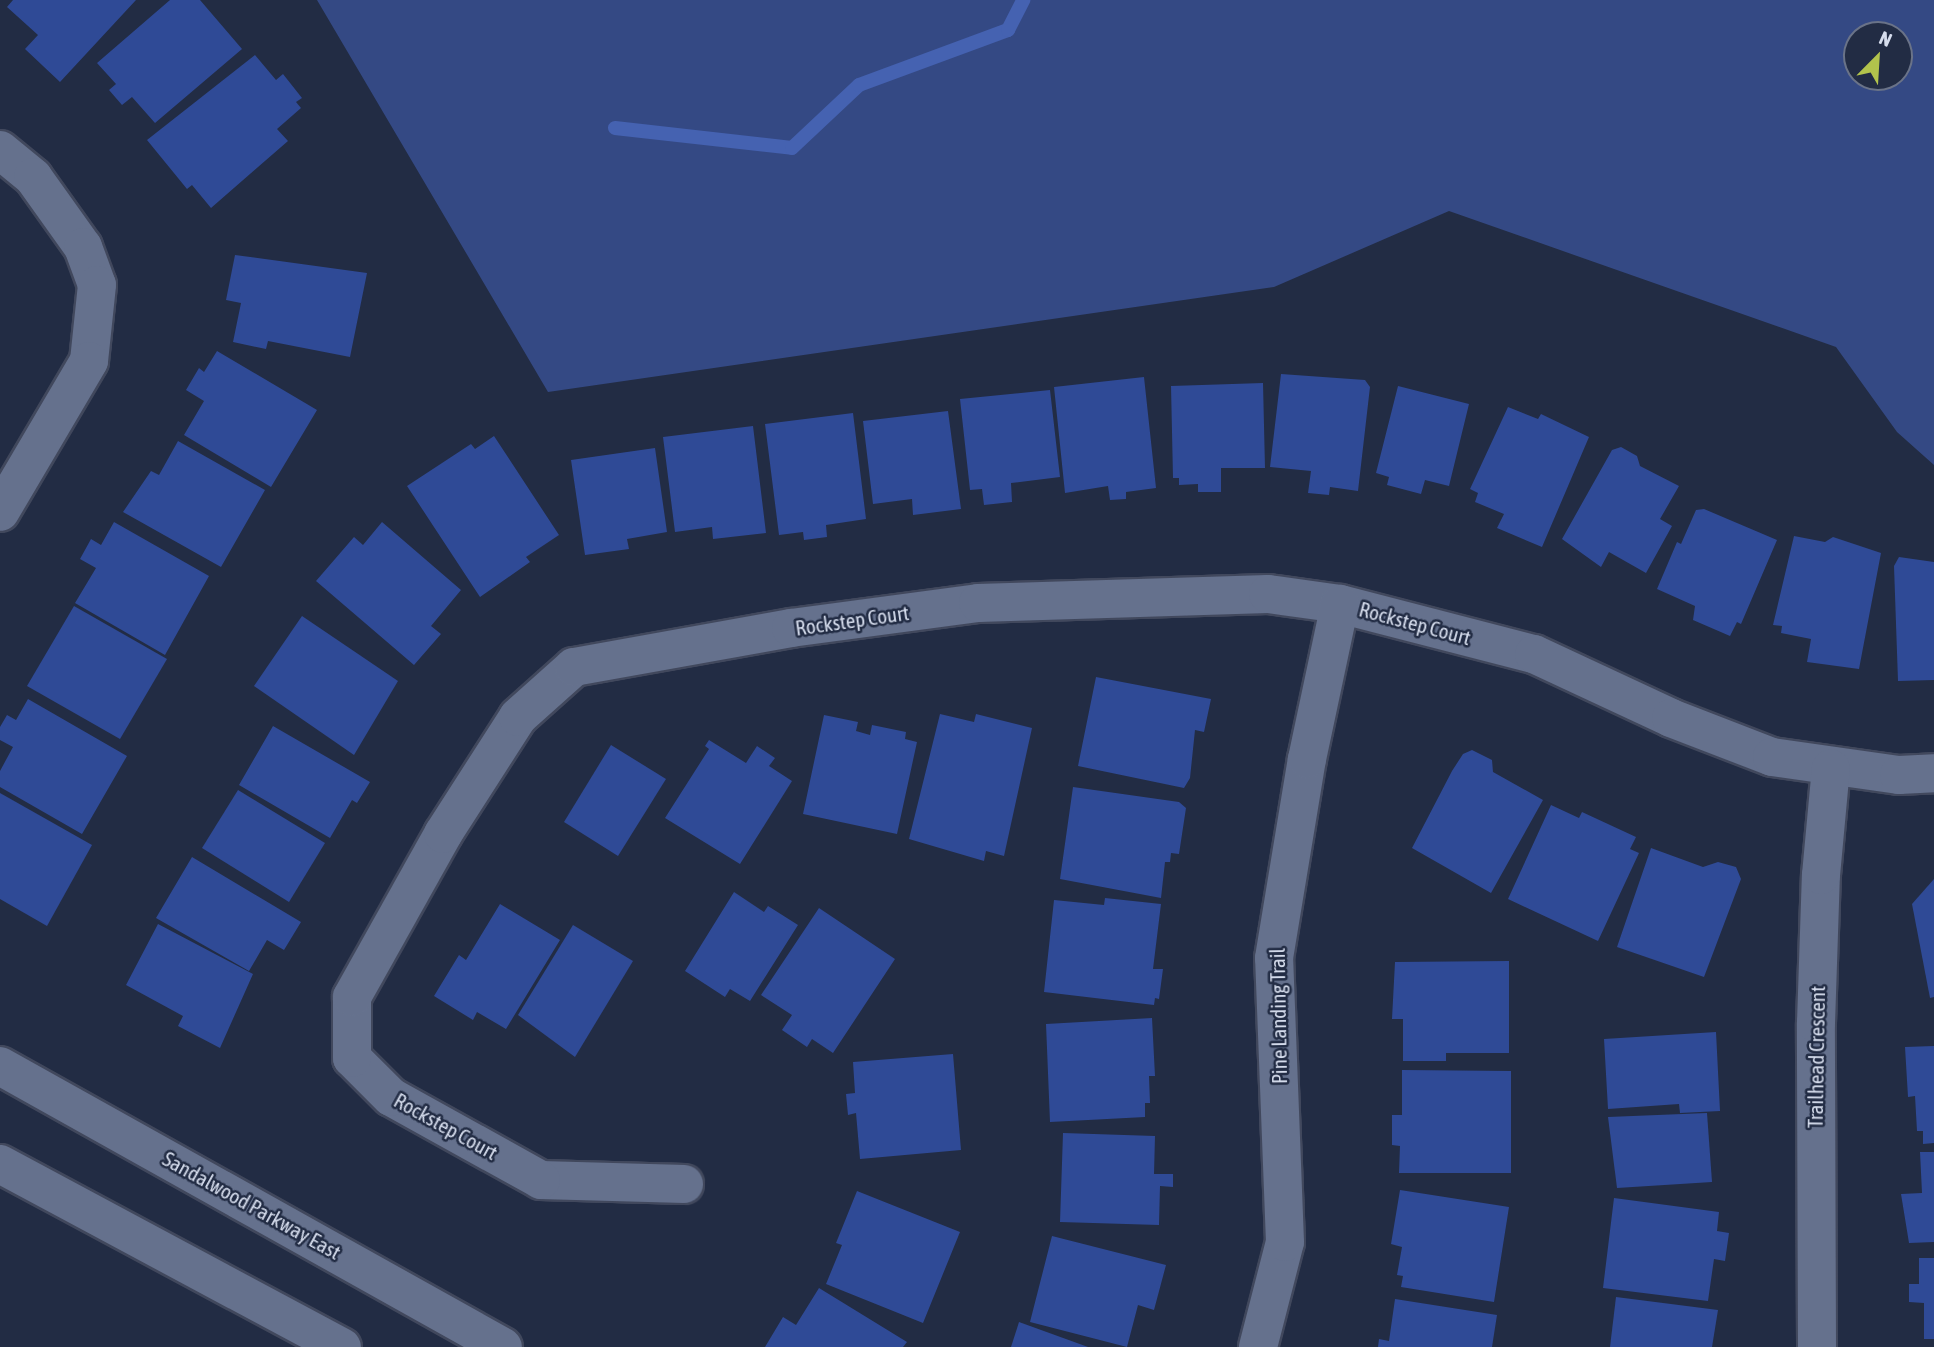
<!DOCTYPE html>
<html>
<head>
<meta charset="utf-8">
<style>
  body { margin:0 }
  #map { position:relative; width:1934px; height:1347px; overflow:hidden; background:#222c44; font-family:"Asap Condensed",sans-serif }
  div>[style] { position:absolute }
  .green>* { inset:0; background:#344984 }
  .stream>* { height:14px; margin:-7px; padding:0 7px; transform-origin:7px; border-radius:7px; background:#4562b1 }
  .building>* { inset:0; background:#2f4a96 }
  .roads { filter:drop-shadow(2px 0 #41485d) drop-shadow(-2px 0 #41485d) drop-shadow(0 2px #41485d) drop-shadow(0 -2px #41485d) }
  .street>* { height:38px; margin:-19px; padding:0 19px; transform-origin:19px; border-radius:19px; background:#65718d }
  .secondary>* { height:38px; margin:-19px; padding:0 19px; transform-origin:19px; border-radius:19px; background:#65718d }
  span { translate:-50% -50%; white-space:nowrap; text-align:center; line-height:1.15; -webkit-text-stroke:5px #222c44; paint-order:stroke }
  .street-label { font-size:21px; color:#d6dded }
  .north { position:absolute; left:1843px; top:21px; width:70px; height:70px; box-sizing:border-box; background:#222c44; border:2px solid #6a7388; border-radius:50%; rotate:24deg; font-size:19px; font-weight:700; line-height:28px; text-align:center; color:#d6dded }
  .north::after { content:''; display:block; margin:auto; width:24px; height:32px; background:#b2c34c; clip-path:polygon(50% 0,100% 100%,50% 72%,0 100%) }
</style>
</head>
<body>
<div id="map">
  <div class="green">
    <div style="clip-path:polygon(evenodd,317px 0,1934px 0,1934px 465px,1897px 432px,1836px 347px,1449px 211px,1274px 287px,548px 392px,317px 0,1899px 35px,1899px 77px,1857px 77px,1857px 35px,1899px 35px)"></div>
  </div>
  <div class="stream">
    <div style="left:615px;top:128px;width:178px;rotate:6.4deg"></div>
    <div style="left:792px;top:148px;width:92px;rotate:-43.2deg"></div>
    <div style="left:859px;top:85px;width:159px;rotate:-20.3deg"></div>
    <div style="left:1008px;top:30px;width:34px;rotate:-63deg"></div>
  </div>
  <div class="building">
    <div style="clip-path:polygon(13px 0,136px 0,60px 82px,25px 49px,38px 35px,7px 7px)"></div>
    <div style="clip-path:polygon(170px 0,200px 0,242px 49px,155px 123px,132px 97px,122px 105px,109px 90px,116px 84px,97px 63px)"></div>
    <div style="clip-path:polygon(255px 55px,276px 80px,283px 74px,302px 98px,296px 102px,301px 108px,277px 129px,288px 141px,211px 208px,192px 185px,187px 189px,147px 140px)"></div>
    <div style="clip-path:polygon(235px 255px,367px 273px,350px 357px,268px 341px,266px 349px,233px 342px,241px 303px,226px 300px)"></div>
    <div style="clip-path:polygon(217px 351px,317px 410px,271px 487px,184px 435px,204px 401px,186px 390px,199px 368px,204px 372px)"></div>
    <div style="clip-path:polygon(1281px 374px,1365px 380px,1370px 387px,1358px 491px,1330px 487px,1329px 495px,1308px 493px,1311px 471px,1270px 467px)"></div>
    <div style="clip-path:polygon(1144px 377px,1156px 488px,1126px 492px,1126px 499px,1110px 500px,1108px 486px,1065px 493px,1054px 387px)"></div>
    <div style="clip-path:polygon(1263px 383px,1265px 468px,1221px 468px,1221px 492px,1198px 492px,1198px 484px,1179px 485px,1179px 478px,1173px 478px,1171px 386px)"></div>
    <div style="clip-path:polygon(1398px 386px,1469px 404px,1449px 486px,1425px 480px,1421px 494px,1387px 485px,1389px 477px,1376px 473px)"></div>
    <div style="clip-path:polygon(1050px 390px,1060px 477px,1011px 483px,1012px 502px,984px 505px,982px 489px,970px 490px,960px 399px)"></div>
    <div style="clip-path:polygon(1508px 407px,1538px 419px,1541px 414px,1589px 437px,1542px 547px,1497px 528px,1504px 514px,1475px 502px,1478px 493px,1470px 489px)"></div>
    <div style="clip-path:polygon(948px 411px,961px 509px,913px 515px,912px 499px,873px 504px,863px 421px)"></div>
    <div style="clip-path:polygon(853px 413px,866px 519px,826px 525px,827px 537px,804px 540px,803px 532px,779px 535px,765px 424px)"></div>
    <div style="clip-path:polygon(753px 426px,766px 533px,713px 539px,712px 527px,675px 532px,663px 437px)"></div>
    <div style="clip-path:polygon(494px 436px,559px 535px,526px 557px,530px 562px,480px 597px,407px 486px,471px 444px,475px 449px)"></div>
    <div style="clip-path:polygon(178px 441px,265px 490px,221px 567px,123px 512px,151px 471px,159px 475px)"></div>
    <div style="clip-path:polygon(1621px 447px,1637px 456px,1640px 466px,1679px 486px,1660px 519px,1672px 526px,1646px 573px,1609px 552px,1601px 567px,1562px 539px,1612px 450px)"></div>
    <div style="clip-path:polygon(655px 448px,667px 532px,627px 539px,629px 549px,585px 555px,571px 460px)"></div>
    <div style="clip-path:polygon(1704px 509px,1777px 540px,1741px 624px,1737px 622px,1730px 636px,1693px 620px,1695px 606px,1657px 589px,1677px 542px,1681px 544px,1696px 510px)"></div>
    <div style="clip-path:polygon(114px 522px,209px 576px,165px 655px,75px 603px,96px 568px,80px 559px,91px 539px,101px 545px)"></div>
    <div style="clip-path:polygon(382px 522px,461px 590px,431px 626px,441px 634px,414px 665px,316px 581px,354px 537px,363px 545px)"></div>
    <div style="clip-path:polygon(1794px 536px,1825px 542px,1833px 537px,1881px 553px,1859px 669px,1807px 662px,1811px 639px,1781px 633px,1782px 626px,1773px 625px)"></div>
    <div style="clip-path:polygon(1899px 557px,1934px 562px,1934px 680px,1898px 681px,1894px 566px)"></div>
    <div style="clip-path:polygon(74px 606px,167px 659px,120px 739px,27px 686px)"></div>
    <div style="clip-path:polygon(302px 616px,398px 681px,354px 755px,254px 686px)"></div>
    <div style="clip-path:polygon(1096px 677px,1211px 699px,1204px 732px,1195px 730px,1190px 778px,1184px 788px,1078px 766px)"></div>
    <div style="clip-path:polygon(28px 699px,127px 756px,82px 834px,0 787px,0 771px,13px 747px,0 740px,0 727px,7px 715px,16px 720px)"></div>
    <div style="clip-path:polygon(940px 714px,974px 722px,976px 714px,1032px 728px,1004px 856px,986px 851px,984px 861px,909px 839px)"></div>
    <div style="clip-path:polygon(824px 715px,858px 722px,856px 731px,870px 735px,872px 725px,906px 732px,905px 739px,917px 742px,897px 834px,803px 814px)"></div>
    <div style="clip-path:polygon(273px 726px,370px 782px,357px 803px,352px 800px,330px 838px,239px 785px)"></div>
    <div style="clip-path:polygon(709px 740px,746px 763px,757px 746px,775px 758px,769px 766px,792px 781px,740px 864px,665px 818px,709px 749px,705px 746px)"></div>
    <div style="clip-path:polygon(611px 745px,666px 779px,618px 856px,564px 822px)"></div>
    <div style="clip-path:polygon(1472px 750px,1492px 760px,1493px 772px,1543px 800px,1491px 893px,1412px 848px,1452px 771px,1463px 754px)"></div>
    <div style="clip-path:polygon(1073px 787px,1179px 802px,1186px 808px,1179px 854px,1171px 853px,1170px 862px,1165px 862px,1161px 898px,1060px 879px)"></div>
    <div style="clip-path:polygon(238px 790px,325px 843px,289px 902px,202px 848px)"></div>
    <div style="clip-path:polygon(0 793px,92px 845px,47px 926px,0 899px)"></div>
    <div style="clip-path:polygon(1551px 805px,1579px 818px,1582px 812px,1636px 837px,1630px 849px,1639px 853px,1598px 941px,1508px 899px)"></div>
    <div style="clip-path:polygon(1651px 848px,1703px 867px,1718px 862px,1736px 867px,1741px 879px,1704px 977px,1617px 947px)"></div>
    <div style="clip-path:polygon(192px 857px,301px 922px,284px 950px,267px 940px,249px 971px,156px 918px)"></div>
    <div style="clip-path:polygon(1934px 879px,1934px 997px,1930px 998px,1912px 904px)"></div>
    <div style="clip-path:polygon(734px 892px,764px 912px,768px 906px,798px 925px,750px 1001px,730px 989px,725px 997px,685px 971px)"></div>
    <div style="clip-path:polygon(1105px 898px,1161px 904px,1153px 969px,1163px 969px,1159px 999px,1155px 998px,1154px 1005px,1044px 992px,1054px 900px,1104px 905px)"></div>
    <div style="clip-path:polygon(500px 904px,560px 940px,506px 1029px,477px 1012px,473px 1020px,434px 996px,459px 955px,466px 960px)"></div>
    <div style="clip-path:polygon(819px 908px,895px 959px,833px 1053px,812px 1039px,807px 1047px,782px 1030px,792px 1015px,761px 995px)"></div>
    <div style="clip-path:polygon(158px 924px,253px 974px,220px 1048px,178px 1026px,183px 1016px,126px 985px)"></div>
    <div style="clip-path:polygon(573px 925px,633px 961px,575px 1057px,518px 1015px)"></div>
    <div style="clip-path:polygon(1509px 961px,1509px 1053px,1446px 1053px,1446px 1061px,1403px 1061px,1403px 1019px,1392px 1019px,1395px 962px)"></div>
    <div style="clip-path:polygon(1152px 1018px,1155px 1076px,1149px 1076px,1150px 1103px,1145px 1103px,1145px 1117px,1050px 1122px,1046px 1024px)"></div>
    <div style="clip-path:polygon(1716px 1032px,1720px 1111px,1680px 1113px,1679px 1104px,1608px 1109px,1604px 1039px)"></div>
    <div style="clip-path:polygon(1934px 1046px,1934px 1143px,1923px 1144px,1923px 1131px,1917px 1131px,1915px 1096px,1908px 1097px,1905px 1047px)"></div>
    <div style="clip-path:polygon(953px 1054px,961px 1150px,860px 1159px,856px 1113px,848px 1115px,846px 1094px,855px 1093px,853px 1062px)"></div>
    <div style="clip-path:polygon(1402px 1070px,1511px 1071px,1511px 1173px,1399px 1173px,1400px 1146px,1392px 1145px,1392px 1115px,1402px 1115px)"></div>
    <div style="clip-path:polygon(1707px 1113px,1712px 1182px,1617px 1188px,1608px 1117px)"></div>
    <div style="clip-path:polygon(1063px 1133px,1155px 1136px,1154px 1174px,1173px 1174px,1173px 1187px,1160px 1186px,1159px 1225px,1060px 1222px)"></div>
    <div style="clip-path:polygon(1920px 1152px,1934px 1152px,1934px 1242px,1909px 1243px,1901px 1194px,1922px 1193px)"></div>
    <div style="clip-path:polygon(1400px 1190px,1509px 1207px,1494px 1302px,1401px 1287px,1403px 1276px,1397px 1275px,1402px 1247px,1391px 1244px)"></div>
    <div style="clip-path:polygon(857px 1191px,960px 1232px,923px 1323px,826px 1284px,842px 1245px,836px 1243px)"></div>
    <div style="clip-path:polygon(1614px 1198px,1719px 1212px,1717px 1231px,1729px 1233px,1725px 1261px,1714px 1259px,1708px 1301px,1603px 1288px)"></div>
    <div style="clip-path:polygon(1052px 1236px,1166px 1265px,1154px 1310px,1138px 1305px,1127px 1347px,1030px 1322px)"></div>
    <div style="clip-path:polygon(1919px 1258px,1934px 1258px,1934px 1339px,1924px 1339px,1924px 1303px,1909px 1302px,1909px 1284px,1919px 1284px)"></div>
    <div style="clip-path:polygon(819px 1288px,907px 1342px,903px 1347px,765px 1347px,783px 1317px,796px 1325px)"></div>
    <div style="clip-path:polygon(1616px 1297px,1718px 1310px,1712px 1347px,1610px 1347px)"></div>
    <div style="clip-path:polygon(1395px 1299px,1497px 1315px,1492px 1347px,1378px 1347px,1379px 1339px,1389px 1341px)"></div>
    <div style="clip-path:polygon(1019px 1322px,1088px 1347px,1011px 1347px)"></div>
  </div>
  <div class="roads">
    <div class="street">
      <div style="left:0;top:150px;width:43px;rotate:39.3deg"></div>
      <div style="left:33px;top:177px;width:86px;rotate:54.5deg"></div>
      <div style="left:83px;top:247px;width:40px;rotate:69.8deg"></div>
      <div style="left:97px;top:285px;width:76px;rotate:96deg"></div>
      <div style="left:89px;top:361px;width:175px;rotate:120.5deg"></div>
      <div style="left:684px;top:1184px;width:143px;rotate:-178.4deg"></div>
      <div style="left:541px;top:1180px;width:171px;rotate:-151deg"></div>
      <div style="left:391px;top:1097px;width:55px;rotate:-135deg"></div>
      <div style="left:352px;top:1058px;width:61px;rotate:-90deg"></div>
      <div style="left:352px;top:997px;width:187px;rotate:-60.8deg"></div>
      <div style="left:443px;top:834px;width:139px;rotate:-57.3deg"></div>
      <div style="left:518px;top:717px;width:75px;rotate:-41.8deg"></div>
      <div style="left:574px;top:667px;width:220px;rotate:-10.2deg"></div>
      <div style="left:791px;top:628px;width:189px;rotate:-7.6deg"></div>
      <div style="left:978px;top:603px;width:290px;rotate:-1.8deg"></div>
      <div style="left:1268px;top:594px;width:73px;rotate:7.9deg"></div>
      <div style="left:1340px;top:604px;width:200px;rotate:14.5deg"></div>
      <div style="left:1534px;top:654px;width:151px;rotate:25deg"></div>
      <div style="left:1671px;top:718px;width:108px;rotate:21.1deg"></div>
      <div style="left:1772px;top:757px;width:128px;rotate:8.1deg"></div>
      <div style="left:1899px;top:775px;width:35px;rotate:-3deg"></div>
      <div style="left:1258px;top:1347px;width:108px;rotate:-75.6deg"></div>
      <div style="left:1285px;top:1242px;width:284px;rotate:-92.2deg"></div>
      <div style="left:1274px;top:958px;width:202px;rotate:-80.6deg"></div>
      <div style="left:1307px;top:759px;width:158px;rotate:-78deg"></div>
      <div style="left:1817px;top:1347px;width:324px;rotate:-90.2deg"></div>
      <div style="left:1816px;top:1023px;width:148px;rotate:-88.1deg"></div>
      <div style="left:1821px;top:875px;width:107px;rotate:-84.7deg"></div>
    </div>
    <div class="secondary">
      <div style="left:0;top:1066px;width:576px;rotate:29.19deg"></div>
      <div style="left:0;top:1164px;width:388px;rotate:28.2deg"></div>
    </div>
  </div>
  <div class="street-label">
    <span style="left:852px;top:620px;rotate:-8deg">Rockstep Court</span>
    <span style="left:1415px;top:623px;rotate:15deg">Rockstep Court</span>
    <span style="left:1278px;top:1016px;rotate:-91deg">Pine Landing Trail</span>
    <span style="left:1816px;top:1057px;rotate:-89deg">Trailhead Crescent</span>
    <span style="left:446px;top:1126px;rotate:29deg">Rockstep Court</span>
    <span style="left:252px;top:1205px;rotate:29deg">Sandalwood Parkway East</span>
  </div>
  <div class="north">N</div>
</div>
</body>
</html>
